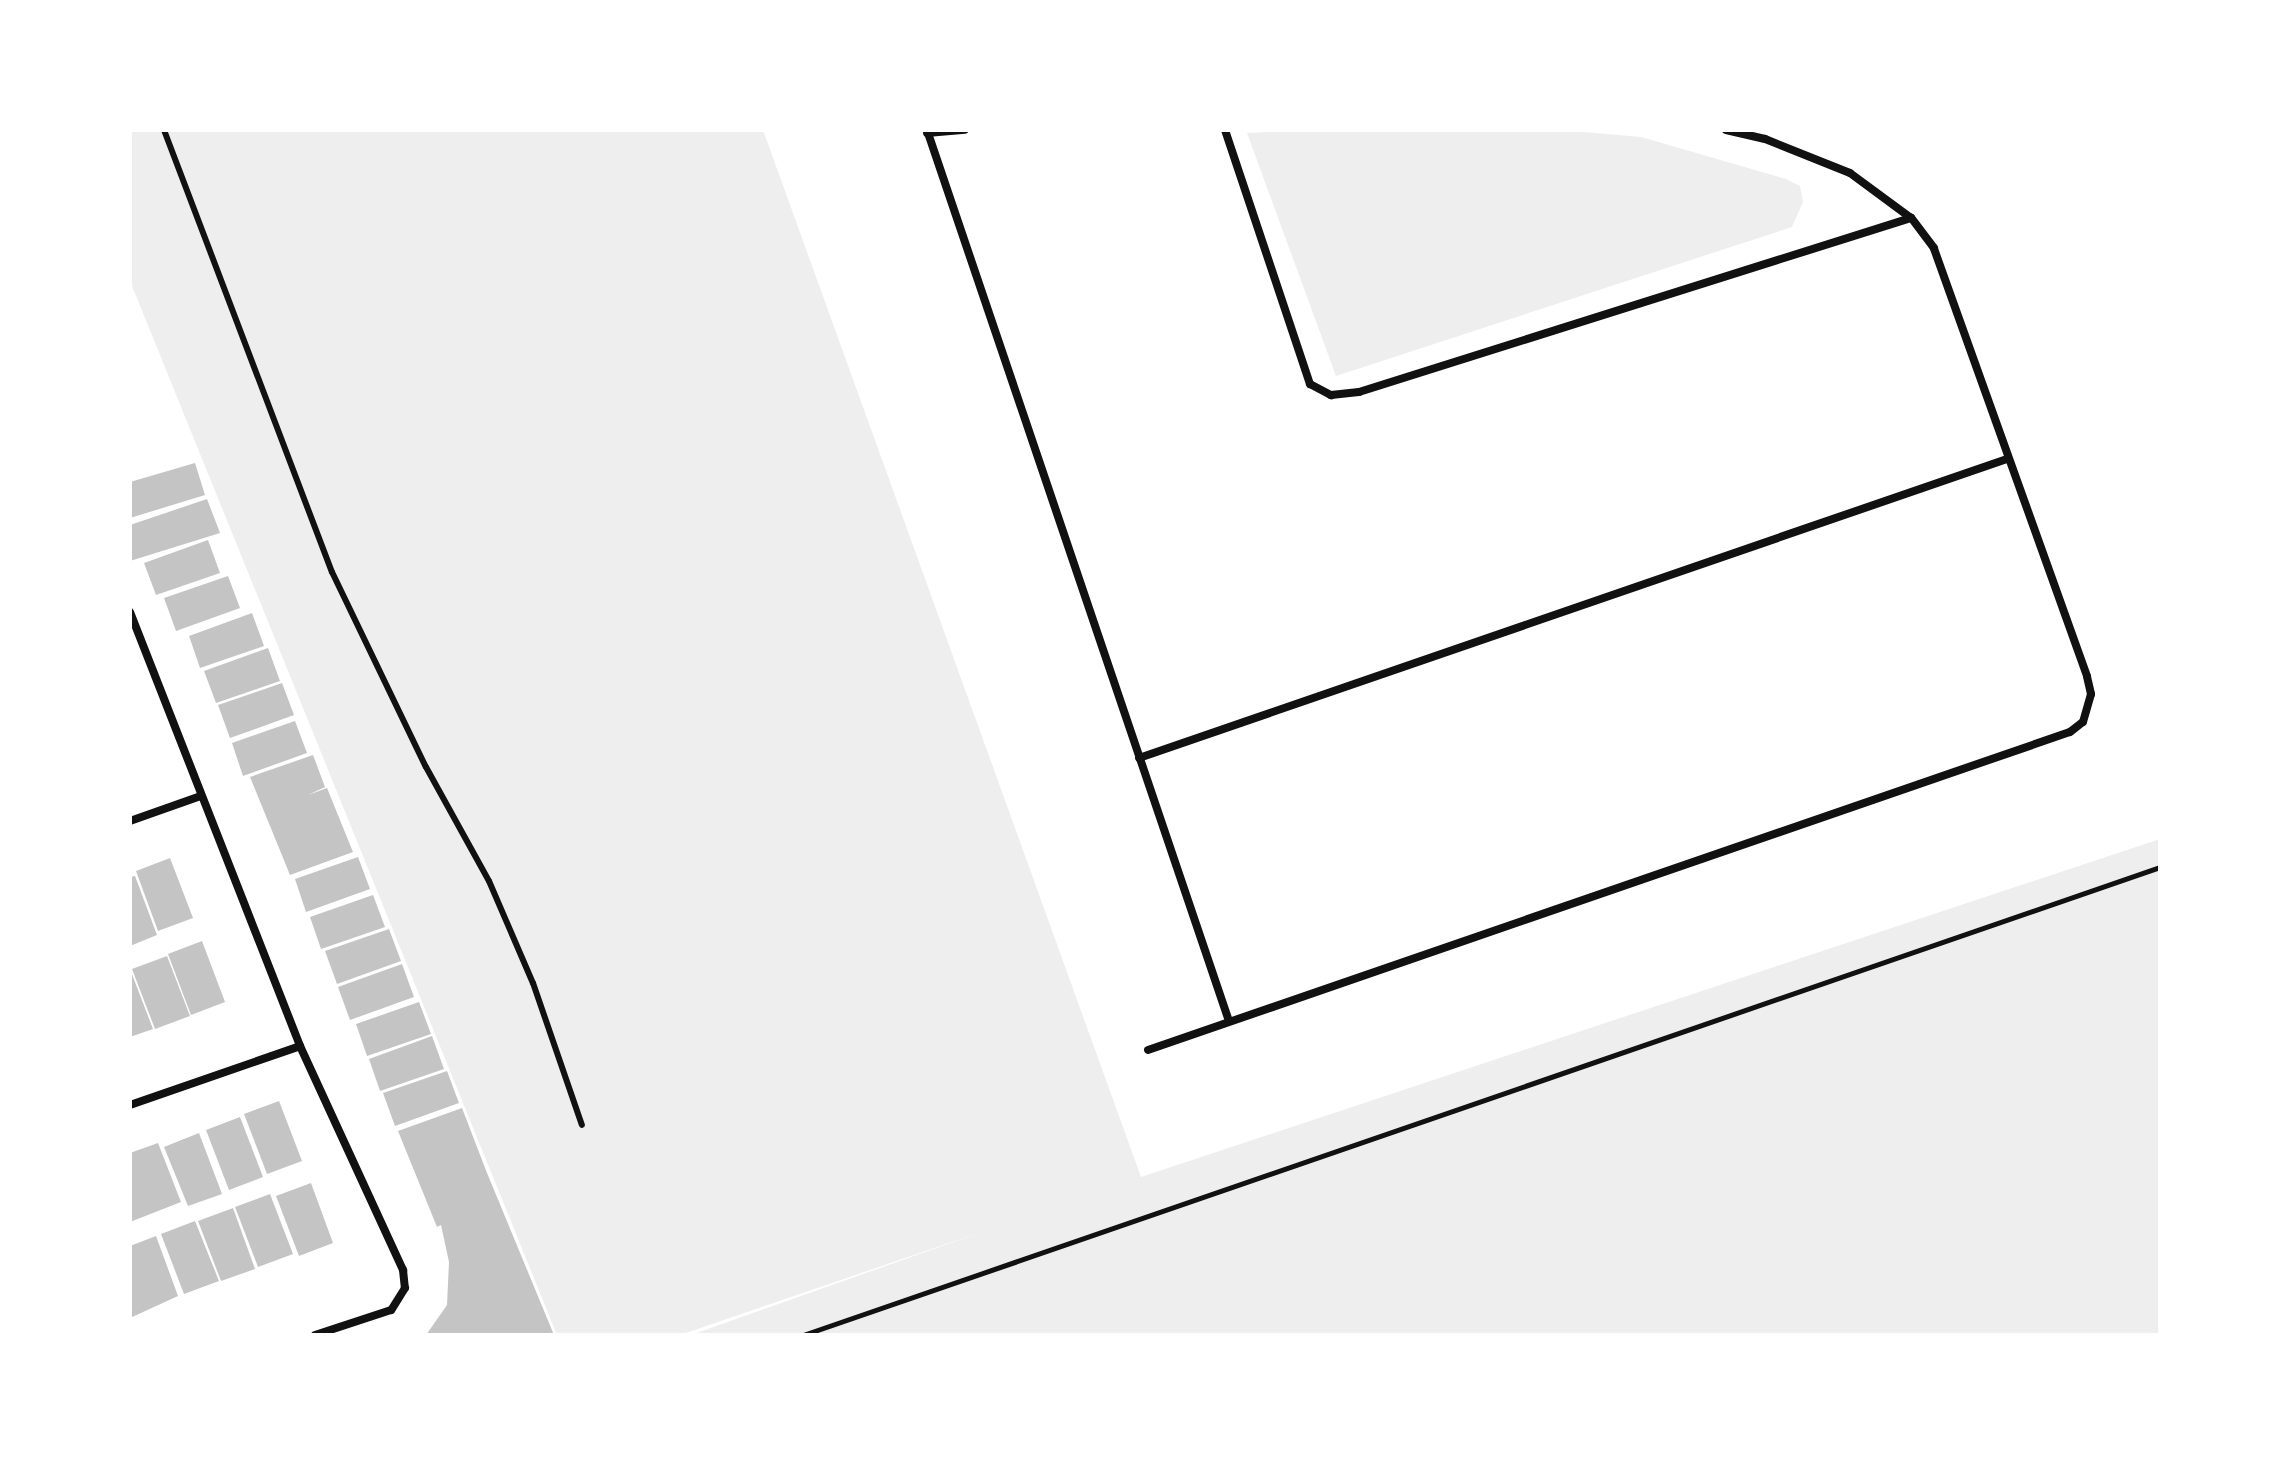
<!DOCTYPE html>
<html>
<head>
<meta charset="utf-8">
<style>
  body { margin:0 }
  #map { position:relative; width:2290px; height:1465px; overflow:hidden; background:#fff; font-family:"Fira Sans Condensed",sans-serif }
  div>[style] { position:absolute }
  .green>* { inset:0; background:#eee }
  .building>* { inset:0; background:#c4c4c4 }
  .path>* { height:5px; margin:-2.5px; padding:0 2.5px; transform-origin:2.5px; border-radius:2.5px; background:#111 }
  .service>* { height:6px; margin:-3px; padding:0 3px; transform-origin:3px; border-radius:3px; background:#111 }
  .minor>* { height:8px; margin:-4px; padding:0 4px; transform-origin:4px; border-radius:4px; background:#111 }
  span { translate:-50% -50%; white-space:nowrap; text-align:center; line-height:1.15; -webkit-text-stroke:8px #fff; paint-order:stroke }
  .frame { position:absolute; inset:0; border:132px solid #fff; pointer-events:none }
</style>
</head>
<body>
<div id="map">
  <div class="green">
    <div style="clip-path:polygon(130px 130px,763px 130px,1141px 1177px,2160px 839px,2160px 1335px,691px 1335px,990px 1229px,680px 1335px,557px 1335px,130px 281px)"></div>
    <div style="clip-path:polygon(1306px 130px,1561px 130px,1641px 137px,1786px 179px,1800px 186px,1803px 202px,1792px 227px,1336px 376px,1247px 133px)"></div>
  </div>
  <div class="building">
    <div style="clip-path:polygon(195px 463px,205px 495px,130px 518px,130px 482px)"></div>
    <div style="clip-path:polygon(207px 499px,220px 533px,130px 561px,130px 525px)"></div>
    <div style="clip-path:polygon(208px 540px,220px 573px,156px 595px,144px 563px)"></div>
    <div style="clip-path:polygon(228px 576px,240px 608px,176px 631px,164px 598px)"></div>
    <div style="clip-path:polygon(252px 613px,264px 646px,200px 668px,189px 636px)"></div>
    <div style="clip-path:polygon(268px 648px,280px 681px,216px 703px,204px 671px)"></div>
    <div style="clip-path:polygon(282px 683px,294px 715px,230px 738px,218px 705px)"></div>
    <div style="clip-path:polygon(295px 721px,307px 753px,243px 776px,232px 743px)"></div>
    <div style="clip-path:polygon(313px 755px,325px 787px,308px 795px,327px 788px,353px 852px,290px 875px,250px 777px)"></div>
    <div style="clip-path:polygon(358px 857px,370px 889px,306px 912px,295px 879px)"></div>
    <div style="clip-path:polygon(170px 858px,193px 918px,158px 931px,136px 871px)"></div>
    <div style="clip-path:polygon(135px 876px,157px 935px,130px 946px,130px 877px)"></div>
    <div style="clip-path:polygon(373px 895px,385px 927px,321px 949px,310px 917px)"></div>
    <div style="clip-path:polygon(389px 929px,401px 961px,337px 984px,325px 951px)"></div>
    <div style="clip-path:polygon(202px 941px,225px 1002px,191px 1015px,168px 954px)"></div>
    <div style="clip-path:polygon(167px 956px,190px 1016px,155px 1029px,132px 969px)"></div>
    <div style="clip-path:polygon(402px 964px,414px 997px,350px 1020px,338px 987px)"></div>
    <div style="clip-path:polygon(130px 969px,153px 1029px,130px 1037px)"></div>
    <div style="clip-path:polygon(419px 1002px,431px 1034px,367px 1056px,356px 1024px)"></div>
    <div style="clip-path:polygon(432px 1036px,444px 1069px,380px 1091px,369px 1059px)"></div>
    <div style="clip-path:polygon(447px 1071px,459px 1103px,395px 1126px,383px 1093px)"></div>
    <div style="clip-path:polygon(279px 1101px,302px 1161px,267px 1174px,244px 1114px)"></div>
    <div style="clip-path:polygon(462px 1108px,487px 1173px,554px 1335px,426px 1335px,447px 1305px,449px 1262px,441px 1225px,437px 1227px,398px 1131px)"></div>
    <div style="clip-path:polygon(240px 1117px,263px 1177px,229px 1190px,206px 1130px)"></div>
    <div style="clip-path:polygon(199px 1133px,222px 1194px,188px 1206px,164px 1147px)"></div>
    <div style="clip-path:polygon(158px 1143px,181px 1202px,130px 1222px,130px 1153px)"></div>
    <div style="clip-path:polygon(311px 1183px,333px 1243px,299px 1256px,276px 1196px)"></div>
    <div style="clip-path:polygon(270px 1194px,293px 1254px,258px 1267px,235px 1207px)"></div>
    <div style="clip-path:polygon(233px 1208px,255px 1269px,221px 1281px,198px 1221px)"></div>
    <div style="clip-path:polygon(195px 1221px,219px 1281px,184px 1294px,161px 1234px)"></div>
    <div style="clip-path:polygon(156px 1236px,178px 1296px,130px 1318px,130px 1246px)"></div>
  </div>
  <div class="path">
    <div style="left:803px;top:1335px;width:1435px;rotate:-19.03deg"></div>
  </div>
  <div class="service">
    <div style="left:164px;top:130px;width:473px;rotate:69.2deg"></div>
    <div style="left:332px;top:572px;width:216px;rotate:64.3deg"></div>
    <div style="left:426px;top:767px;width:130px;rotate:61.1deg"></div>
    <div style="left:489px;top:881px;width:111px;rotate:66.7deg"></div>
    <div style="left:533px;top:983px;width:150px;rotate:71deg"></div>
  </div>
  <div class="minor">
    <div style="left:927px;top:130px;width:941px;rotate:71.28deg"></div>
    <div style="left:1225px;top:130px;width:268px;rotate:71.5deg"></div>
    <div style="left:1310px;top:384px;width:24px;rotate:28deg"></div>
    <div style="left:1331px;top:395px;width:28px;rotate:-6deg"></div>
    <div style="left:1359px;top:392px;width:579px;rotate:-17.5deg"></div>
    <div style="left:927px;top:133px;width:38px;rotate:-5deg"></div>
    <div style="left:130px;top:612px;width:466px;rotate:68.6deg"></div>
    <div style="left:300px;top:1046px;width:247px;rotate:65.3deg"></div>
    <div style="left:403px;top:1270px;width:18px;rotate:84deg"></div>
    <div style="left:405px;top:1288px;width:26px;rotate:122deg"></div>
    <div style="left:391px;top:1310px;width:80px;rotate:161.8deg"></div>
    <div style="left:1139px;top:758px;width:918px;rotate:-19.01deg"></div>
    <div style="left:130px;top:821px;width:75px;rotate:-19.4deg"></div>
    <div style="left:1148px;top:1050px;width:975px;rotate:-19.03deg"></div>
    <div style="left:2070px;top:732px;width:16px;rotate:-38deg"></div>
    <div style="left:2083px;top:722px;width:29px;rotate:-74deg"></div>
    <div style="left:2091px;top:694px;width:18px;rotate:-103deg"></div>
    <div style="left:2087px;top:676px;width:455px;rotate:-109.7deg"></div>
    <div style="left:1934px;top:248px;width:38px;rotate:-127deg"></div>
    <div style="left:1911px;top:218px;width:76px;rotate:-143.6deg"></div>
    <div style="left:1850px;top:173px;width:92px;rotate:-158.2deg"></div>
    <div style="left:1765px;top:139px;width:40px;rotate:-167deg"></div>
    <div style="left:130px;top:1105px;width:180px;rotate:-19.1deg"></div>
  </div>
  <div class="frame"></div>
</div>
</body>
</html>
